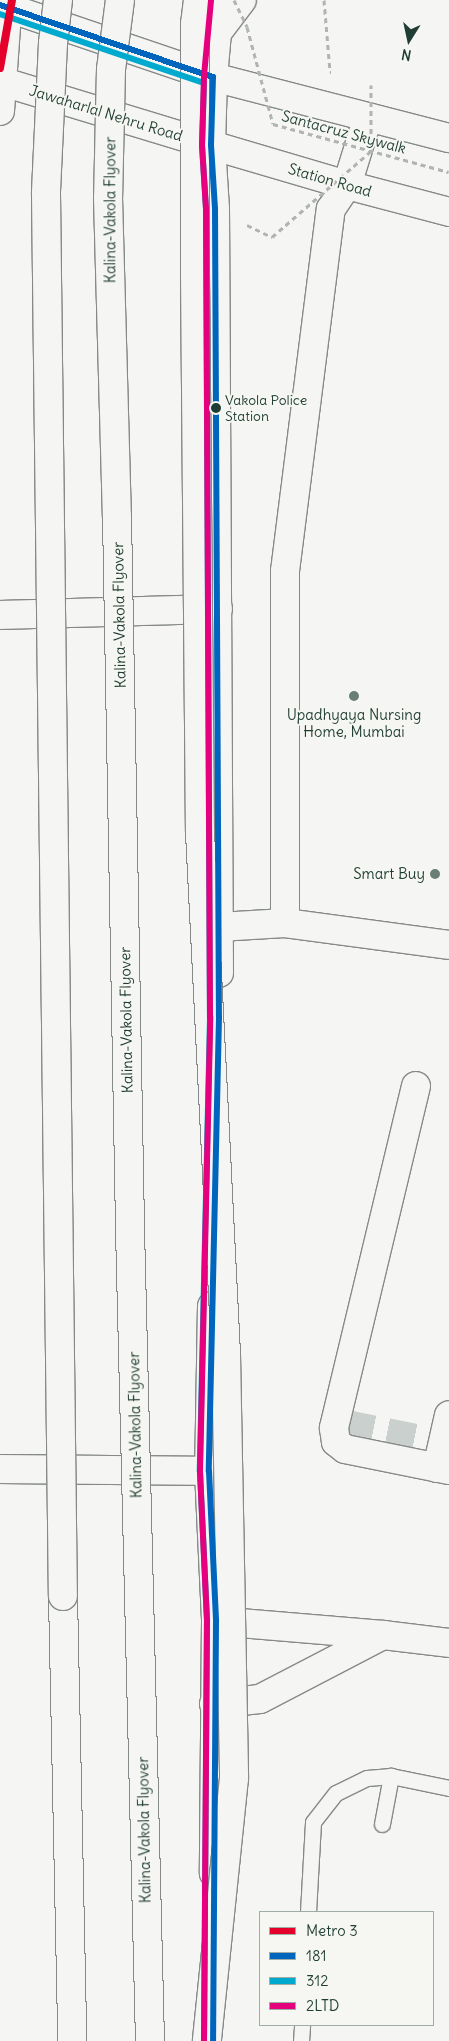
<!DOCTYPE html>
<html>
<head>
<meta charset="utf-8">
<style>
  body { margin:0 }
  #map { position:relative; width:449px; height:2041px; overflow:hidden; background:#f5f5f3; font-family:Delius,sans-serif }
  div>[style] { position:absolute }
  .minor-tunnel>* { height:28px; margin-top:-14px; transform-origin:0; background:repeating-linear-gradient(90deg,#cad0cd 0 28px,transparent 0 42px) }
  .path>* { height:3px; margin-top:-1.5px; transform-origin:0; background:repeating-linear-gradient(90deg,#b0b4b2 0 5px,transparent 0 9px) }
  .roads { filter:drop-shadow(1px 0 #858a88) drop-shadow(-1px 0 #858a88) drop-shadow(0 1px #858a88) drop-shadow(0 -1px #858a88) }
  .service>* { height:15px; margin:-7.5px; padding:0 7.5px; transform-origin:7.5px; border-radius:7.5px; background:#f5f5f3 }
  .minor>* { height:28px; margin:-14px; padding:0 14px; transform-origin:14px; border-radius:14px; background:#f5f5f3 }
  .tertiary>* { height:28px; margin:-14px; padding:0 14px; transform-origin:14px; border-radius:14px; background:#f5f5f3 }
  .secondary>* { height:28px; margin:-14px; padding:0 14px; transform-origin:14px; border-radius:14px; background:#f5f5f3 }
  .trunk>* { height:28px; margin:-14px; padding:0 14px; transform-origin:14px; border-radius:14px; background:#f5f5f3 }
  .motorway>* { height:28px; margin:-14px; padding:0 14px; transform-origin:14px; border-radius:14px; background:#f5f5f3 }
  .path-bridge>* { height:3px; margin-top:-1.5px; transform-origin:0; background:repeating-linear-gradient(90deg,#b0b4b2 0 5px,transparent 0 9px) }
  .bridges { filter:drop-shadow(1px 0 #858a88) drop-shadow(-1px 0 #858a88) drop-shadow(0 1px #858a88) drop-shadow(0 -1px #858a88) }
  .trunk-bridge>* { height:28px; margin:-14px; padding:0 14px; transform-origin:14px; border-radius:14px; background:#f5f5f3 }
  .motorway-bridge>* { height:28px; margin:-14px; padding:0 14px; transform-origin:14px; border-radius:14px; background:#f5f5f3 }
  .bus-1>* { height:6px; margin:-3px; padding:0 3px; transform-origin:3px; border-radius:3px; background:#0065bd }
  .bus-2>* { height:6px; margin:-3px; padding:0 3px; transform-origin:3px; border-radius:3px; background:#00a9ce }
  .bus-3>* { height:6px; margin:-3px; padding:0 3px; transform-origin:3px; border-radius:3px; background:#e5007d }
  .metro-1>* { height:8px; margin:-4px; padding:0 4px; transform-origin:4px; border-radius:4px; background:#e4002b }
  .dots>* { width:14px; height:14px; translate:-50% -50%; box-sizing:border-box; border:2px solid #f6f6f2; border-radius:50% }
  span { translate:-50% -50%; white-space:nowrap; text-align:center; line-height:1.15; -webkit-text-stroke:4px #f6f6f2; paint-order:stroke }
  .bus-label { font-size:14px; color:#1f3d34 }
  .left { translate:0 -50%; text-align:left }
  .street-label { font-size:15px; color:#1f3d34 }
  .poi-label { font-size:15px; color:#1f3d34 }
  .right { translate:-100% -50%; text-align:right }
  .legend { position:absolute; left:259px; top:1911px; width:175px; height:115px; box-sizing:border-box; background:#f6f6f2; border:1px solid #a0aca6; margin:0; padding:6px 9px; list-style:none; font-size:15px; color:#1f3d34 }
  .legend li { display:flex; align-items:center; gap:10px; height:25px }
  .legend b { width:25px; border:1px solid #a0aca6 }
  .north { position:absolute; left:384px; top:15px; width:50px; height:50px; -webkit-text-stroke:4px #f6f6f2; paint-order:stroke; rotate:190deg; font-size:14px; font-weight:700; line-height:20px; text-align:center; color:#1f3d34 }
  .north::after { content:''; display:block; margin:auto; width:18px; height:22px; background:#1f3d34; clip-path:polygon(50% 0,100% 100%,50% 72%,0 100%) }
</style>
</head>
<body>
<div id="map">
  <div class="minor-tunnel">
    <div style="left:346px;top:1424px;width:87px;rotate:11.3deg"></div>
  </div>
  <div class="path">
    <div style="left:324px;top:0;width:72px;rotate:85.2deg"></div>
    <div style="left:330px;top:72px;width:1px"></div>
    <div style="left:247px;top:225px;width:28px;rotate:26deg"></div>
  </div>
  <div class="roads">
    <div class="service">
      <div style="left:382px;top:1824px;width:49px;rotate:-79.4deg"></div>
      <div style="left:308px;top:1912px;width:90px;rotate:-86.8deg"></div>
      <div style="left:313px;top:1822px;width:37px;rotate:-52deg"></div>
      <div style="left:336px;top:1793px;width:34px;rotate:-26deg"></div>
      <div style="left:367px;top:1778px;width:24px;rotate:-5deg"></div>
      <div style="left:391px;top:1776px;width:59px;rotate:11.7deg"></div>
      <div style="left:301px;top:2041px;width:16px;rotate:-86deg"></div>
    </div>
    <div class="minor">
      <div style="left:217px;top:33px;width:41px;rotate:-52.9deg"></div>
      <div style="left:285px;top:923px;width:352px;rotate:-90deg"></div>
      <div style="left:285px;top:571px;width:365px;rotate:-82.8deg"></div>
      <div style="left:331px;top:209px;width:29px;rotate:-56deg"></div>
      <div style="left:347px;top:185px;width:71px;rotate:-72.8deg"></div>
      <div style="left:219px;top:927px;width:66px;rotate:-3.5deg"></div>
      <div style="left:285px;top:923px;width:165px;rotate:7.6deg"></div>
      <div style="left:416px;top:1086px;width:352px;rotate:103.5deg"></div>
      <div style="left:334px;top:1428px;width:14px;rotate:82deg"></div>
      <div style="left:336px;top:1442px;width:11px;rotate:38deg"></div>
      <div style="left:345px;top:1449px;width:106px;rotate:11.4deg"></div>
      <div style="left:437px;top:1468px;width:54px;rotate:-77.2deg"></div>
    </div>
    <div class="tertiary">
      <div style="left:213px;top:77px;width:244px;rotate:14.5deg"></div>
      <div style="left:211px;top:145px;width:142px;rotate:16.4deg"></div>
      <div style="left:347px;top:185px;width:106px;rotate:14.8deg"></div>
      <div style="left:216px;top:1621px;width:168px;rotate:4.8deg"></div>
      <div style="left:383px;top:1635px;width:66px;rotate:6.9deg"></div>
      <div style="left:214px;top:1704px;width:46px;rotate:-6.2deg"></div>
      <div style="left:260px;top:1699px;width:139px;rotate:-27.5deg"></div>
    </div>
    <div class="secondary">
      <div style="left:0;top:5px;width:225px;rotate:18.7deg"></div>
      <div style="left:0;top:81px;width:220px;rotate:16.9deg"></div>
    </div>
    <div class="trunk">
      <div style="left:0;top:111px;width:111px;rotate:-85.9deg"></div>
      <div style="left:0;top:615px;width:218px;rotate:-1.6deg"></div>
      <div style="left:219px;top:973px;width:764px;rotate:-90.3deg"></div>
      <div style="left:215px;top:209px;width:64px;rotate:-93.6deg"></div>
      <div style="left:211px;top:145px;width:68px;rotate:-88.3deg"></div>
      <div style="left:213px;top:77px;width:77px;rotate:-84.8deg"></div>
      <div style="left:212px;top:1306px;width:165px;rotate:91deg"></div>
      <div style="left:209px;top:1471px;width:150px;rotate:87.3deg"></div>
      <div style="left:216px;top:1621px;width:252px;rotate:90.5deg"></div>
      <div style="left:0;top:1469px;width:209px;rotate:0.5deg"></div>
    </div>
    <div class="motorway">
      <div style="left:63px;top:1596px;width:445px;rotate:88.8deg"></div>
    </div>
  </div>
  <div class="path-bridge">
    <div style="left:234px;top:0;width:30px;rotate:64deg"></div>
    <div style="left:247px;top:27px;width:100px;rotate:75deg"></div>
    <div style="left:273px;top:124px;width:182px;rotate:15.3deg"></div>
    <div style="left:272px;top:237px;width:131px;rotate:-41deg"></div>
    <div style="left:371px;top:151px;width:66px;rotate:-90deg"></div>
  </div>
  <div class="bridges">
    <div class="trunk-bridge">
      <div style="left:198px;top:0;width:24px;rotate:97deg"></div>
      <div style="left:195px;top:24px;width:251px;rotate:90deg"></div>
      <div style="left:195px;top:275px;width:557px;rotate:89.49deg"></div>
      <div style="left:200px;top:832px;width:524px;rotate:87.15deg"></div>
      <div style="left:226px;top:1355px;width:423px;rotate:88.9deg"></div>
      <div style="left:234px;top:1778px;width:264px;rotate:95.9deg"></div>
    </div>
    <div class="motorway-bridge">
      <div style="left:58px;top:0;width:43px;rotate:96.6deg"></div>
      <div style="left:53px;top:43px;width:151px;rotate:92.7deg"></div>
      <div style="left:46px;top:194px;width:1402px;rotate:89.31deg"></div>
      <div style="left:120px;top:0;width:70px;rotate:97.4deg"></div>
      <div style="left:111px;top:69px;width:129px;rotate:91.3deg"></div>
      <div style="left:108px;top:198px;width:319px;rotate:88.4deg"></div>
      <div style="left:117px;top:517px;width:712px;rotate:88.95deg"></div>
      <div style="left:130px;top:1229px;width:812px;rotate:88.59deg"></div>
    </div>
  </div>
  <div class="bus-1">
    <div style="left:0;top:5px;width:225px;rotate:18.7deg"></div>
    <div style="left:213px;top:77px;width:68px;rotate:91.7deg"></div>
    <div style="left:211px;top:145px;width:64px;rotate:86.4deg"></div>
    <div style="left:215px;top:209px;width:808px;rotate:89.72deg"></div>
    <div style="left:219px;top:1017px;width:454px;rotate:91.3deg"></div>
    <div style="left:209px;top:1471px;width:150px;rotate:87.3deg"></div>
    <div style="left:216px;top:1621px;width:420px;rotate:90.4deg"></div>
  </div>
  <div class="bus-2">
    <div style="left:0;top:14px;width:215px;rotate:18.7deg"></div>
    <div style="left:204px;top:83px;width:62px;rotate:91.8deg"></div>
    <div style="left:202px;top:145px;width:64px;rotate:86.4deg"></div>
    <div style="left:206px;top:209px;width:808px;rotate:89.72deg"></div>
    <div style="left:210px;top:1017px;width:454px;rotate:91.3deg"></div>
    <div style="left:200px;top:1471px;width:150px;rotate:87.3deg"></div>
    <div style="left:207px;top:1621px;width:420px;rotate:90.4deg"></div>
  </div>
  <div class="bus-3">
    <div style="left:204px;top:2041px;width:420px;rotate:-89.6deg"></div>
    <div style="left:207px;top:1621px;width:150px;rotate:-92.7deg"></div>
    <div style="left:200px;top:1471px;width:454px;rotate:-88.7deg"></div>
    <div style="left:210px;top:1017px;width:808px;rotate:-90.28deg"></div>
    <div style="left:206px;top:209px;width:64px;rotate:-93.6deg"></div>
    <div style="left:202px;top:145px;width:69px;rotate:-88.3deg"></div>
    <div style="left:204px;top:76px;width:76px;rotate:-84.7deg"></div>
  </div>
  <div class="metro-1">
    <div style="left:0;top:68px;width:69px;rotate:-80deg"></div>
  </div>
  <div class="dots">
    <div style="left:216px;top:408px;background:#1f3d34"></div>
    <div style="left:354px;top:696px;background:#6a7d77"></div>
    <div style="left:435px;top:874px;background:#6a7d77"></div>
  </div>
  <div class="bus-label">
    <span class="left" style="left:225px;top:408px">Vakola Police<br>Station</span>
  </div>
  <div class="street-label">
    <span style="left:106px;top:113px;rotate:17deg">Jawaharlal Nehru Road</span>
    <span style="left:344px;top:132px;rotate:15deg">Santacruz Skywalk</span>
    <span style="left:330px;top:180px;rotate:16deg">Station Road</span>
    <span style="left:110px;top:210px;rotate:-90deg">Kalina-Vakola Flyover</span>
    <span style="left:119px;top:615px;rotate:-91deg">Kalina-Vakola Flyover</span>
    <span style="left:126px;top:1020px;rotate:-91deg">Kalina-Vakola Flyover</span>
    <span style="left:135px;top:1425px;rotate:-91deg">Kalina-Vakola Flyover</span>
    <span style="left:144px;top:1830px;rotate:-91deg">Kalina-Vakola Flyover</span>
  </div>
  <div class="poi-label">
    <span style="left:354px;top:723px">Upadhyaya Nursing<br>Home, Mumbai</span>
    <span class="right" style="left:425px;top:874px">Smart Buy</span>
  </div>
  <ul class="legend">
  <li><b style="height:6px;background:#e4002b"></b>Metro 3</li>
  <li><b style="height:6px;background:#0065bd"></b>181</li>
  <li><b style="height:6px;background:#00a9ce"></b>312</li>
  <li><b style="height:6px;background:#e5007d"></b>2LTD</li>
  </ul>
  <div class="north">N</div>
</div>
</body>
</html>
